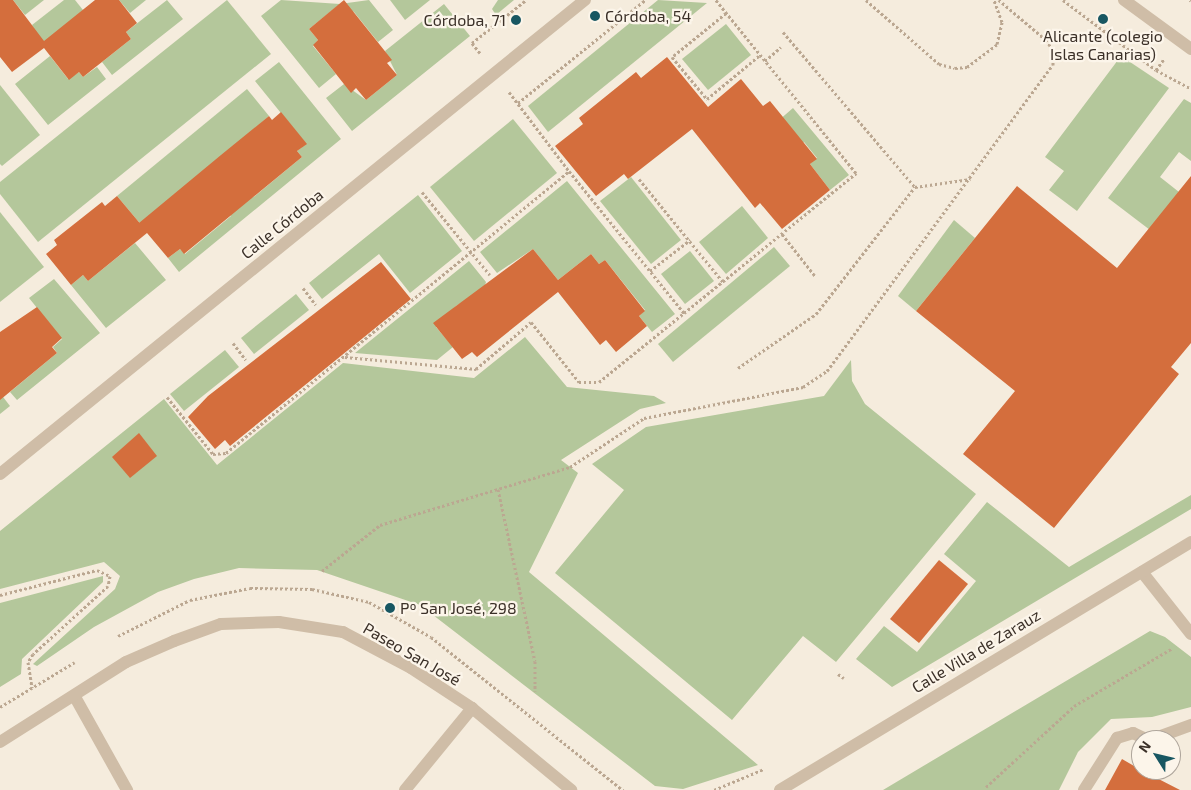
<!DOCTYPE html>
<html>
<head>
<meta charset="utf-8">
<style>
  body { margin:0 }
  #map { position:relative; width:1191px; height:790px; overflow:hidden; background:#f5ecdd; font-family:"Exo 2",sans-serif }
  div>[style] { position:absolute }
  .green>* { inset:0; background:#b4c79b }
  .building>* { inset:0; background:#d46e3d }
  .path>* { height:3px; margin-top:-1.5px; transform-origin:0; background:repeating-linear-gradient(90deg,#bba791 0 2.5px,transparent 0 5px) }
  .minor>* { height:12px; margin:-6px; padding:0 6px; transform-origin:6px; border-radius:6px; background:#cfbda7 }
  .dots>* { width:14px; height:14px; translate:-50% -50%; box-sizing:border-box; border:2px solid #fcf5ea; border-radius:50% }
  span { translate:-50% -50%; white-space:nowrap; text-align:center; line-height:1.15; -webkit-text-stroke:4.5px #fcf5ea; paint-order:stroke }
  .poi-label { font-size:16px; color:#3b3028 }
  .left { translate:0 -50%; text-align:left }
  .right { translate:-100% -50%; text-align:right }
  .street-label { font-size:16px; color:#3b3028 }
  .north { position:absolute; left:1131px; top:730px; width:50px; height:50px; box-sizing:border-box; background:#fcf5ea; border:1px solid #afa69c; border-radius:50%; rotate:306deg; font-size:14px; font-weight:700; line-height:20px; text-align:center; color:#3b3028 }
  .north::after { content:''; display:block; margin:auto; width:18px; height:22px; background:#185762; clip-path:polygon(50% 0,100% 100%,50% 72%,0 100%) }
</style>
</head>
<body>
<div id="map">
  <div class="green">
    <div style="clip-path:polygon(13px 0,44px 0,25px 15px)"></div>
    <div style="clip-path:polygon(64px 0,75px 0,83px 10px,44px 48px,32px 25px)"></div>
    <div style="clip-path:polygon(119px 0,146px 0,130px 13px)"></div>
    <div style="clip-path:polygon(167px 0,183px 19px,112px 75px,102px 62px,131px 39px,126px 32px)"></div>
    <div style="clip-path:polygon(227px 0,271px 54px,38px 242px,0 194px,0 182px)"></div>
    <div style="clip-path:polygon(281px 0,340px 4px,369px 0,393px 30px,378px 42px,354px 12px,340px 4px,309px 29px,318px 40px,313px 46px,336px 74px,319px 88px,261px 16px)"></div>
    <div style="clip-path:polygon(390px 0,430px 0,405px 20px)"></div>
    <div style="clip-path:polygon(498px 0,514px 0,496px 15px,492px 9px)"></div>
    <div style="clip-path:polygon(658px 0,707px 3px,548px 132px,528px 106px)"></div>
    <div style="clip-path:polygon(444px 4px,470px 36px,352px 131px,326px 98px,344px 84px,366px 100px,397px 75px,385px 51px)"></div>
    <div style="clip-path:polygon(726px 24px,751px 55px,708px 90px,682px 59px)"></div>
    <div style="clip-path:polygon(50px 56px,68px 79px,79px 72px,83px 77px,97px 67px,106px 79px,48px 125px,15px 84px)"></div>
    <div style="clip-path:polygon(1121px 56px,1169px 88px,1077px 211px,1049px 190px,1064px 171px,1045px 157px)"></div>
    <div style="clip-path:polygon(279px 62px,341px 139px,179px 272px,168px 258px,180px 249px,185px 254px,231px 216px,227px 210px,255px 196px,302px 157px,297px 151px,306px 144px,255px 81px)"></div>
    <div style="clip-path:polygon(0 85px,40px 135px,2px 166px,0 164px)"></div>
    <div style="clip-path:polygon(247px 89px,269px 116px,143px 227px,117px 196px)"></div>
    <div style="clip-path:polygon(1184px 99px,1191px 103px,1191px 161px,1179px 152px,1160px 177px,1179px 192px,1150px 230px,1108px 198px)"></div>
    <div style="clip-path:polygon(793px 108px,849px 175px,830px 190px,810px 164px,817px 158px,804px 142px,799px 146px,778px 121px)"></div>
    <div style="clip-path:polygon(513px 119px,557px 173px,474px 241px,430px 187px)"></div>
    <div style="clip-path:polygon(631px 177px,681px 240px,651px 264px,600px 201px)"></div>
    <div style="clip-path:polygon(567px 181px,675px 314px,652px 332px,639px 316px,645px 310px,605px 260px,599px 264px,591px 254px,558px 280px,533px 249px,497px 273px,480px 252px)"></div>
    <div style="clip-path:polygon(418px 195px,462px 251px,410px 293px,379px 254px,322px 299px,309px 283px)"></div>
    <div style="clip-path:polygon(742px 206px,768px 238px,726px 274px,699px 242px)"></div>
    <div style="clip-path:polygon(0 212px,44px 267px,0 302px)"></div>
    <div style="clip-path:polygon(954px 220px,975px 238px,916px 311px,898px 296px)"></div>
    <div style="clip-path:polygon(135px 243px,166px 280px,106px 328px,71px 285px,83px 275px,88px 281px)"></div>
    <div style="clip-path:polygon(774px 247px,790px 266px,673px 362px,658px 344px)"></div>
    <div style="clip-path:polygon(690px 251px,714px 281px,685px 304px,661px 274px)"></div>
    <div style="clip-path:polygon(469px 261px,486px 282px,484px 289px,456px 306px,436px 327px,453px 347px,437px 360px,355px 353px)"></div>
    <div style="clip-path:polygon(54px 279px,100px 333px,17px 400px,10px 392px,57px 353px,53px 347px,62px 339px,29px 298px)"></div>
    <div style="clip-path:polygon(296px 294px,309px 310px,254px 354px,241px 338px)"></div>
    <div style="clip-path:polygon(525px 337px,567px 387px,654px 396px,666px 403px,640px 409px,561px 460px,578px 473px,529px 572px,758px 765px,683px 789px,655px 786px,420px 605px,317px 570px,239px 568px,194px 579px,158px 592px,94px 627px,37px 666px,33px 664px,115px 589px,120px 576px,104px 562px,0 589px,0 531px,164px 399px,217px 465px,343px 363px,474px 378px)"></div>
    <div style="clip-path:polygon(225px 350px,239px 367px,184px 411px,170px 394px)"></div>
    <div style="clip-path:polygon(851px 360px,852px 381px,865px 404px,976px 494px,836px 662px,803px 636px,732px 720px,555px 573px,624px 490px,592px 464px,646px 427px,824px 396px)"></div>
    <div style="clip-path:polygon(0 393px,10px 406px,0 414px)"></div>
    <div style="clip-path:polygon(1191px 495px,1191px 509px,892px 687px,856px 659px,884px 626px,917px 652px,976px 581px,944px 554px,987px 502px,1069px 567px)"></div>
    <div style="clip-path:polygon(103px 576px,103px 582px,22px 659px,21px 674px,0 687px,0 603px)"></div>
    <div style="clip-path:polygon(1150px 631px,1165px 637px,1191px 657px,1191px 707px,1152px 717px,1111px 719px,1078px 752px,1059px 790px,883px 790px)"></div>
  </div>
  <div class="building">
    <div style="clip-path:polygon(0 0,13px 0,44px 41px,95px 0,119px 0,137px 23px,126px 32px,131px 39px,83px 77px,79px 72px,69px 80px,44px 48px,12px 72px,0 57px)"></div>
    <div style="clip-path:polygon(344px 0,392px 60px,387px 63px,397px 75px,366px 100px,356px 88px,351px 93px,336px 74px,313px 45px,318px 40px,309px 29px)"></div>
    <div style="clip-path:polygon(667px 57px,708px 107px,741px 79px,763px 106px,770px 101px,817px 159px,810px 164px,830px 190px,782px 229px,760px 203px,755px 208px,692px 129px,628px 179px,624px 174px,596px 196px,555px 146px,583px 124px,579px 118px,636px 72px,641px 78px)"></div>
    <div style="clip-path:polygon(281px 112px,307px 144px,297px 151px,302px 157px,184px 254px,180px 249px,168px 258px,147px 233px,88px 281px,83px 275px,71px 285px,46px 254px,57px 245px,54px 240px,102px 202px,105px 206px,117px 196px,143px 227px,139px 223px,221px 155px,269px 116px,272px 120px)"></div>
    <div style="clip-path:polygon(1191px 176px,1191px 343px,1171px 367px,1179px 374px,1054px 528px,963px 454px,1015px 391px,916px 311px,1017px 186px,1117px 268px)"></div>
    <div style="clip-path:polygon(533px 249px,558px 280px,591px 254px,599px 264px,605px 260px,645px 311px,639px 316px,647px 326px,616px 352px,606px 340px,600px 345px,558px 292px,477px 357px,472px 352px,462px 359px,433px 323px)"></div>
    <div style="clip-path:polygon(381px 262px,411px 299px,230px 446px,225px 440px,215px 449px,188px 417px,208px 396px)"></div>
    <div style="clip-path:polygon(37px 307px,62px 338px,52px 347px,57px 353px,0 400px,0 332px)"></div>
    <div style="clip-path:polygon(139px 433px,157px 456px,130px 478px,112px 457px)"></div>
    <div style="clip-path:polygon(939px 560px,968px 584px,919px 643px,890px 619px)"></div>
    <div style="clip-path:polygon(1122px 759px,1141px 770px,1180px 790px,1105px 790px)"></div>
  </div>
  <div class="path">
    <div style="left:866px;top:0;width:97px;rotate:41.2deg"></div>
    <div style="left:939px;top:64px;width:16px;rotate:14deg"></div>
    <div style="left:955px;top:68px;width:12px;rotate:-5deg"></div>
    <div style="left:967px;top:67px;width:38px;rotate:-37deg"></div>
    <div style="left:997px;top:44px;width:23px;rotate:-77deg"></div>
    <div style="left:1002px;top:22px;width:23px;rotate:-110deg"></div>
    <div style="left:1063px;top:0;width:116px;rotate:37deg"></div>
    <div style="left:1156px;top:70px;width:40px;rotate:28deg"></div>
    <div style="left:1190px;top:0;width:1px;rotate:45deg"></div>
    <div style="left:726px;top:13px;width:70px;rotate:140.8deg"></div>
    <div style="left:672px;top:57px;width:55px;rotate:50.2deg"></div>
    <div style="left:707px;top:99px;width:69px;rotate:-39.7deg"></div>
    <div style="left:783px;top:32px;width:204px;rotate:49.6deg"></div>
    <div style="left:915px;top:187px;width:56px;rotate:-8.3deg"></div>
    <div style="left:480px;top:53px;width:13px;rotate:-129deg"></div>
    <div style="left:472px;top:43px;width:69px;rotate:-38.5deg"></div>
    <div style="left:765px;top:61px;width:21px;rotate:-41deg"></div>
    <div style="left:1156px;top:70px;width:14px;rotate:-54deg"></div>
    <div style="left:509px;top:92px;width:99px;rotate:52.8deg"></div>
    <div style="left:518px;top:103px;width:164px;rotate:-39deg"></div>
    <div style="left:639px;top:179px;width:133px;rotate:50.8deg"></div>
    <div style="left:422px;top:192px;width:107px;rotate:50.7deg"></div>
    <div style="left:782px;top:234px;width:53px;rotate:51.8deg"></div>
    <div style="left:650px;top:271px;width:51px;rotate:-37.8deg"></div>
    <div style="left:303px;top:288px;width:21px;rotate:53deg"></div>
    <div style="left:233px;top:343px;width:21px;rotate:53deg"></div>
    <div style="left:345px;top:357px;width:132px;rotate:5.2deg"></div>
    <div style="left:476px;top:369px;width:72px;rotate:-40.5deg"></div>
    <div style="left:531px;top:322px;width:77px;rotate:51.3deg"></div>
    <div style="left:579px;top:382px;width:20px"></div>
    <div style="left:599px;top:382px;width:109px;rotate:-39.1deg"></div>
    <div style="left:738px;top:368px;width:95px;rotate:-34.7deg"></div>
    <div style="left:816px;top:314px;width:161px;rotate:-52.1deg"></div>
    <div style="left:167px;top:397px;width:73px;rotate:51.1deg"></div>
    <div style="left:213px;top:454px;width:13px;rotate:-4deg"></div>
    <div style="left:226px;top:453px;width:444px;rotate:-39.4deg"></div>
    <div style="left:569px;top:171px;width:183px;rotate:51deg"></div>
    <div style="left:684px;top:313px;width:222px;rotate:-39.1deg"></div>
    <div style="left:856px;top:173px;width:223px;rotate:-129deg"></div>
    <div style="left:498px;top:489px;width:176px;rotate:77.9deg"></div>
    <div style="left:535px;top:661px;width:30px;rotate:90deg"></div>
    <div style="left:322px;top:571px;width:74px;rotate:-38.4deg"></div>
    <div style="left:380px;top:525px;width:199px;rotate:-17deg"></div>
    <div style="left:570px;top:467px;width:89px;rotate:-33.5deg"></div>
    <div style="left:644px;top:418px;width:162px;rotate:-11deg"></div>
    <div style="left:803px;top:387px;width:29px;rotate:-34deg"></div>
    <div style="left:827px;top:371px;width:380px;rotate:-53.6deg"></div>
    <div style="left:1053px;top:65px;width:15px;rotate:-90deg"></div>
    <div style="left:1053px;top:50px;width:12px;rotate:-125deg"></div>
    <div style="left:1046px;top:40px;width:62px;rotate:-139.6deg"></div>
    <div style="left:0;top:595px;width:100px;rotate:-14.5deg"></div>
    <div style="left:97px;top:570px;width:14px;rotate:25deg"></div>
    <div style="left:110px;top:576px;width:10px;rotate:101deg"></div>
    <div style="left:108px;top:586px;width:101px;rotate:137.8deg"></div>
    <div style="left:33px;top:654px;width:9px;rotate:122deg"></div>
    <div style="left:28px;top:662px;width:26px;rotate:81deg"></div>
    <div style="left:118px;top:636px;width:80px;rotate:-26.6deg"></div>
    <div style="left:190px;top:600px;width:61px;rotate:-11.3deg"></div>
    <div style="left:250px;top:588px;width:62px;rotate:0.9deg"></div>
    <div style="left:312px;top:589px;width:58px;rotate:12.8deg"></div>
    <div style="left:369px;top:602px;width:71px;rotate:29.4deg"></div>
    <div style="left:431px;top:637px;width:246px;rotate:38.6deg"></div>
    <div style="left:838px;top:674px;width:7px;rotate:34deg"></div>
    <div style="left:0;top:707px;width:87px;rotate:-31deg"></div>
    <div style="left:986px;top:787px;width:120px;rotate:-42.6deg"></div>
    <div style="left:1074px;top:706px;width:113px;rotate:-30.4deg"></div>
    <div style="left:714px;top:790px;width:54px;rotate:-22.8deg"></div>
  </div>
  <div class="minor">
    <div style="left:1124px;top:0;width:83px;rotate:36.2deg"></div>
    <div style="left:0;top:474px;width:753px;rotate:-39.02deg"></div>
    <div style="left:1142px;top:572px;width:79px;rotate:51.7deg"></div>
    <div style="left:75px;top:697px;width:107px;rotate:60.8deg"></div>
    <div style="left:1150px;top:740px;width:44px;rotate:-20.1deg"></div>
    <div style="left:0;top:742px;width:149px;rotate:-32.4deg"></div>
    <div style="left:126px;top:662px;width:52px;rotate:-23.6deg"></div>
    <div style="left:174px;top:641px;width:50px;rotate:-19.9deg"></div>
    <div style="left:221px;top:624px;width:58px;rotate:-2deg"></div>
    <div style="left:279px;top:622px;width:65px;rotate:8.9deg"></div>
    <div style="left:343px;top:632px;width:77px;rotate:27.9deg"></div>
    <div style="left:411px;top:668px;width:73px;rotate:33.3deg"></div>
    <div style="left:472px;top:708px;width:129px;rotate:39.6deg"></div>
    <div style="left:405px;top:790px;width:106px;rotate:-50.7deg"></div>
    <div style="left:780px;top:790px;width:480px;rotate:-31.1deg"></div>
    <div style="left:1084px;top:790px;width:62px;rotate:-57.6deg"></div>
    <div style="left:1117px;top:738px;width:17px;rotate:-17deg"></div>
    <div style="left:1133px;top:733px;width:17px;rotate:25deg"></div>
  </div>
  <div class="dots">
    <div style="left:595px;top:16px;background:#185762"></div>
    <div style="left:1103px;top:19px;background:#185762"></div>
    <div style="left:516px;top:20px;background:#185762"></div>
    <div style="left:390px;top:608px;background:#185762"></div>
  </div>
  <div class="poi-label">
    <span class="left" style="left:605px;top:16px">Córdoba, 54</span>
    <span class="right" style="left:506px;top:20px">Córdoba, 71</span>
    <span style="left:1103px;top:45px">Alicante (colegio<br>Islas Canarias)</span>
    <span class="left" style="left:400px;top:608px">Pº San José, 298</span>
  </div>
  <div class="street-label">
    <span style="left:282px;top:224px;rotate:-39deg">Calle Córdoba</span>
    <span style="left:976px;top:651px;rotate:-31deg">Calle Villa de Zarauz</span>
    <span style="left:412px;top:654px;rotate:30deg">Paseo San José</span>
  </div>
  <div class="north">N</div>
</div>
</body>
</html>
